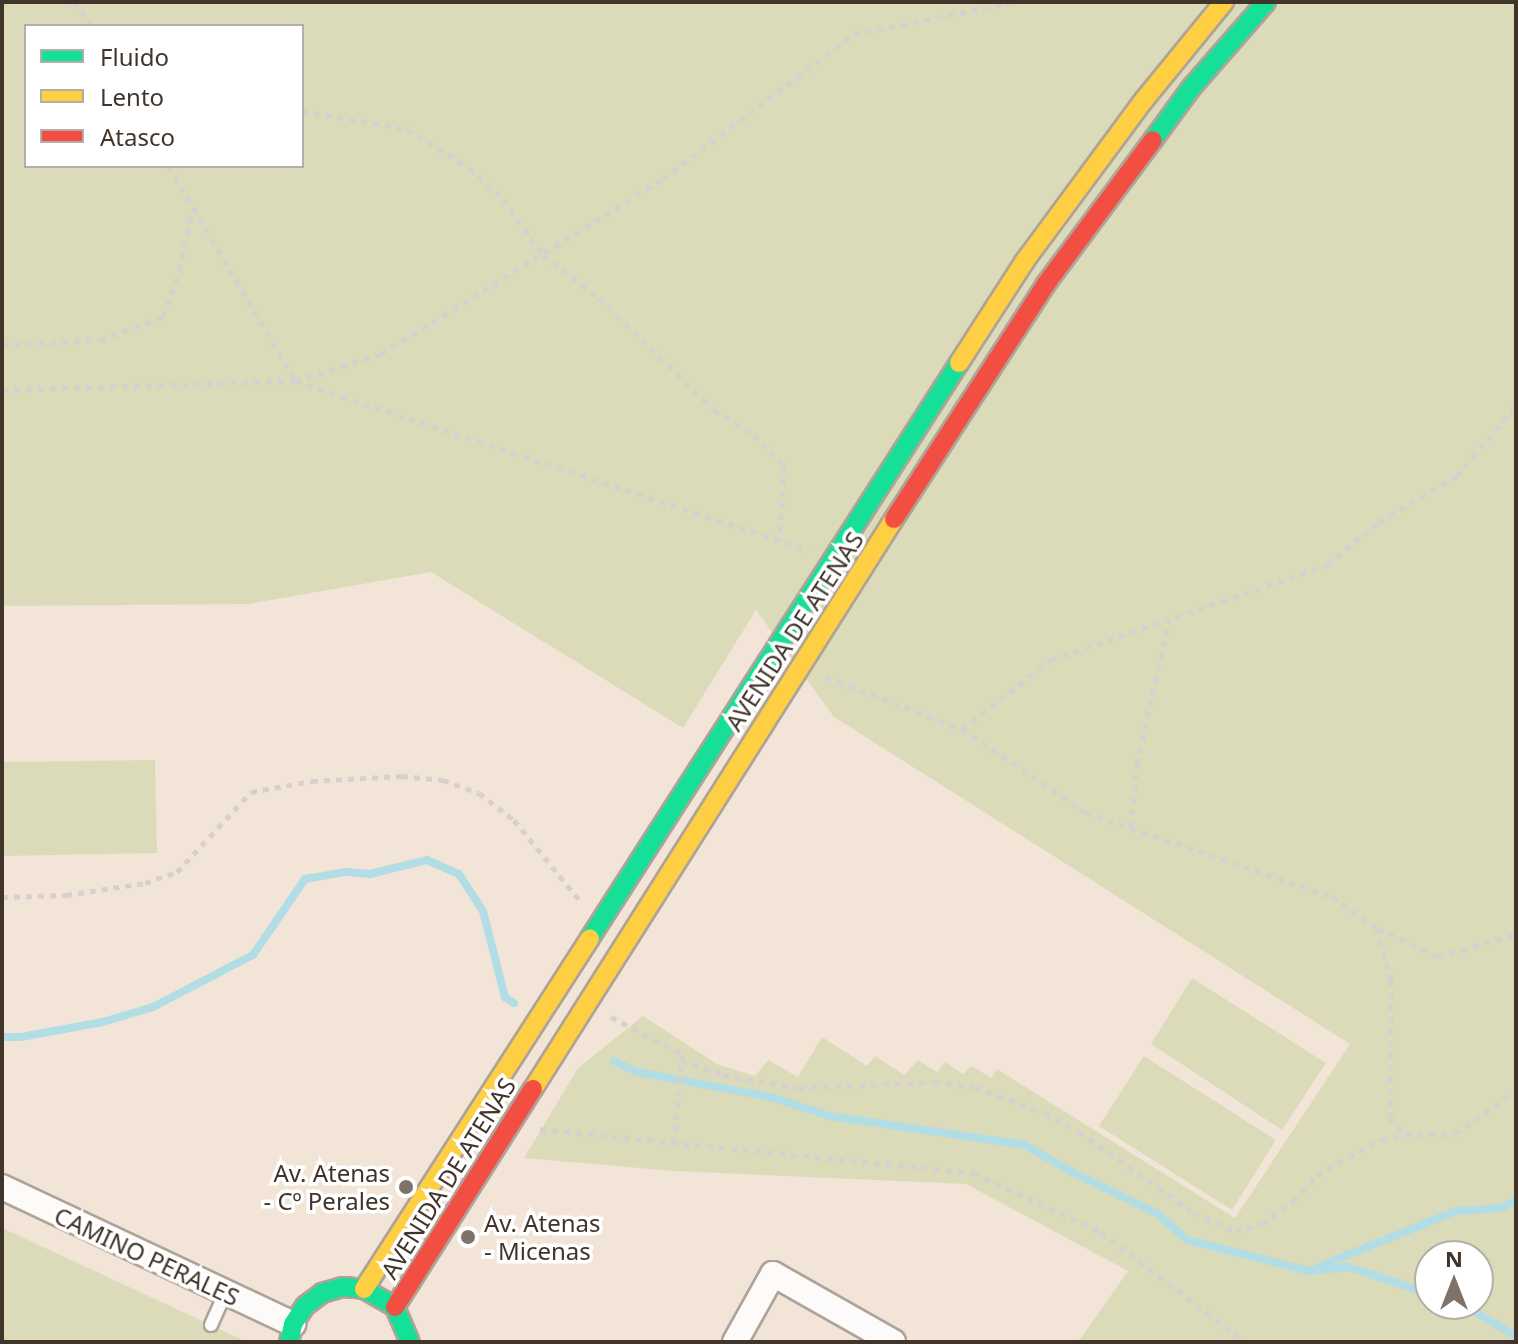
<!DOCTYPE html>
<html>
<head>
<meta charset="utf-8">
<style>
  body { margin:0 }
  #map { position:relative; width:1518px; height:1344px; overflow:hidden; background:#f2e5d8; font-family:"Noto Sans",sans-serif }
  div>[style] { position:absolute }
  .green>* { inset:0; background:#dbdbb9 }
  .stream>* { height:8px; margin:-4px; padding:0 4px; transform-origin:4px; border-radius:4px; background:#b3dde4 }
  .path>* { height:5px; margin-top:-2.5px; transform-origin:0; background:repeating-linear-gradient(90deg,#d6d1ce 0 6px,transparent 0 12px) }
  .roads { filter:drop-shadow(2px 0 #aea399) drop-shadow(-2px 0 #aea399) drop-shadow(0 2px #aea399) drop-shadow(0 -2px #aea399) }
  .lane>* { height:12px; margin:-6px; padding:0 6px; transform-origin:6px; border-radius:6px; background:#fdfbf9 }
  .street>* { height:24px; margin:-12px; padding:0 12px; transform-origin:12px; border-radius:12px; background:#fdfbf9 }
  .fast>* { height:18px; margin:-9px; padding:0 9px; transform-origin:9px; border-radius:9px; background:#16e098 }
  .slow>* { height:18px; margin:-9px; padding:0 9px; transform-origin:9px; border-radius:9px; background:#ffcf43 }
  .jam>* { height:18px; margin:-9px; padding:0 9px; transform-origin:9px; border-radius:9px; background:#f24e42 }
  .dots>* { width:22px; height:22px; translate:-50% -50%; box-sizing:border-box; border:4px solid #fff; border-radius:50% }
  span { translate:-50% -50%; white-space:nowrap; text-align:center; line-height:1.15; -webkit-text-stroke:7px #fff; paint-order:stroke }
  .street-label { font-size:24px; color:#41352b }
  .poi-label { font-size:24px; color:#41352b }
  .right { translate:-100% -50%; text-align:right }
  .left { translate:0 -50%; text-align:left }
  .frame { position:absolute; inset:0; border:4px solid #41352b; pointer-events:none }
  .legend { position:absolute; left:24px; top:24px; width:280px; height:144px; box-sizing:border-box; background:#fff; border:2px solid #b3aeaa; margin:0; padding:10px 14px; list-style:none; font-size:24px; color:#41352b }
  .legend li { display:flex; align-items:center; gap:16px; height:40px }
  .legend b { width:40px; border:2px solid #b3aeaa }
  .north { position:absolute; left:1414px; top:1240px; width:80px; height:80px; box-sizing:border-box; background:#fff; border:2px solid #b3aeaa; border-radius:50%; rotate:0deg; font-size:22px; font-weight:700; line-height:32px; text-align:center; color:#41352b }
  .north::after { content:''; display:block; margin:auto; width:28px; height:36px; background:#7f7368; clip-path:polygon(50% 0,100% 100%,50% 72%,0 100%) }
</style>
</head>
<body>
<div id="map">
  <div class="green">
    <div style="clip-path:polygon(evenodd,2px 2px,1516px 2px,1516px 1342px,1078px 1342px,1128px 1271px,966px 1184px,674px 1171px,524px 1158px,578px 1068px,643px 1016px,717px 1064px,755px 1076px,768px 1060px,798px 1077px,822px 1037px,867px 1066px,875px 1056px,904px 1075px,918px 1060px,937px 1072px,945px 1062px,963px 1074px,972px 1066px,991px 1078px,997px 1069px,1235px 1218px,1350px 1044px,834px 717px,756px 610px,683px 728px,431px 572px,249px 604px,2px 606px,2px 2px,26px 26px,302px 26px,302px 166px,26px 166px,26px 26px,2px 2px,1430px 1256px,1478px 1256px,1478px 1304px,1430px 1304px,1430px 1256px)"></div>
    <div style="clip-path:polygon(155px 760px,157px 853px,2px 856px,2px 762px)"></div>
    <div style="clip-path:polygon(1192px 978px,1326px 1063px,1282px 1130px,1151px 1044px)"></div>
    <div style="clip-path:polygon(1144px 1056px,1276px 1140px,1232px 1210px,1099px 1126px)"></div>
    <div style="clip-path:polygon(2px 1228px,211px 1325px,247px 1342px,2px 1342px)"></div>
  </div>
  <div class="stream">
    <div style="left:2px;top:1037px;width:19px"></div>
    <div style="left:21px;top:1037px;width:83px;rotate:-10.4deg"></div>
    <div style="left:103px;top:1022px;width:52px;rotate:-16.7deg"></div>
    <div style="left:153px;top:1007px;width:113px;rotate:-27.5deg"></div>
    <div style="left:253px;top:955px;width:92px;rotate:-55.6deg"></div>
    <div style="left:305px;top:879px;width:42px;rotate:-9.7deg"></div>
    <div style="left:346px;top:872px;width:24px;rotate:5deg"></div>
    <div style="left:370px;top:874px;width:59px;rotate:-13.8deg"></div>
    <div style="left:427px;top:860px;width:35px;rotate:24deg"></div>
    <div style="left:459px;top:874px;width:44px;rotate:57deg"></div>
    <div style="left:483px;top:911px;width:89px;rotate:75.7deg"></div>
    <div style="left:505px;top:997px;width:11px;rotate:34deg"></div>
    <div style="left:614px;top:1061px;width:25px;rotate:26deg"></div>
    <div style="left:637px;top:1072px;width:136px;rotate:10.6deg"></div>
    <div style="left:771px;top:1097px;width:61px;rotate:18.1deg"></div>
    <div style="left:829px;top:1116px;width:198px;rotate:8.4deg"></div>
    <div style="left:1025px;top:1145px;width:54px;rotate:29.9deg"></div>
    <div style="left:1072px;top:1172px;width:96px;rotate:26deg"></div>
    <div style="left:1158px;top:1214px;width:39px;rotate:42deg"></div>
    <div style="left:1187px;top:1240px;width:126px;rotate:14.3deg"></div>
    <div style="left:1309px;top:1271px;width:40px;rotate:-5.7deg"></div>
    <div style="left:1349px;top:1267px;width:85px;rotate:18.4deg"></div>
    <div style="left:1318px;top:1267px;width:149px;rotate:-22.1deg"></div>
    <div style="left:1456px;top:1211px;width:45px;rotate:-3.8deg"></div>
    <div style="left:1501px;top:1208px;width:17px;rotate:-28deg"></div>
    <div style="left:1461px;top:1304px;width:64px;rotate:30.2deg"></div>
  </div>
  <div class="path">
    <div style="left:73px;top:2px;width:31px;rotate:50deg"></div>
    <div style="left:302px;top:111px;width:107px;rotate:9.7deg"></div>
    <div style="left:407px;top:129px;width:73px;rotate:32.2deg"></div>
    <div style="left:469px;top:168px;width:46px;rotate:42.4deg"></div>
    <div style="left:503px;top:199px;width:69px;rotate:54.5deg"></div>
    <div style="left:543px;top:255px;width:71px;rotate:37.5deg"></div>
    <div style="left:599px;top:298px;width:161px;rotate:44.2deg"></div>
    <div style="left:714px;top:410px;width:47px;rotate:32deg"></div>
    <div style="left:754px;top:435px;width:43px;rotate:45.9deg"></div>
    <div style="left:784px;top:466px;width:73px;rotate:93.1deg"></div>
    <div style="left:169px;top:166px;width:249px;rotate:59.6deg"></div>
    <div style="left:295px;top:381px;width:540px;rotate:18.23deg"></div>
    <div style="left:2px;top:345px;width:98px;rotate:-2.9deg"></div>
    <div style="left:100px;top:340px;width:67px;rotate:-20.1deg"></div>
    <div style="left:163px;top:317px;width:50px;rotate:-70.1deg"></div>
    <div style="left:180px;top:270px;width:60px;rotate:-78.5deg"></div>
    <div style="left:2px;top:390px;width:293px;rotate:-1.8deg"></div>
    <div style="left:295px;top:381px;width:90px;rotate:-17.4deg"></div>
    <div style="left:381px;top:354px;width:332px;rotate:-31.8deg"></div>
    <div style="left:663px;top:179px;width:240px;rotate:-37.2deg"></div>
    <div style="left:854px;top:34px;width:164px;rotate:-11.2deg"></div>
    <div style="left:826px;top:677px;width:146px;rotate:20.9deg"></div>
    <div style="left:962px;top:729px;width:148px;rotate:34deg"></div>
    <div style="left:1085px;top:812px;width:261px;rotate:19deg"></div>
    <div style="left:1332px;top:897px;width:55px;rotate:34.6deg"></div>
    <div style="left:1377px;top:928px;width:54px;rotate:74.9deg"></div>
    <div style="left:1391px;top:980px;width:138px;rotate:90.4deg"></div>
    <div style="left:1390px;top:1118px;width:23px;rotate:49deg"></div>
    <div style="left:1405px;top:1135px;width:50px;rotate:-1.1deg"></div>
    <div style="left:1455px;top:1134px;width:75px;rotate:-35.2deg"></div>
    <div style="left:962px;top:729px;width:113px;rotate:-37.8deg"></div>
    <div style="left:1051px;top:660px;width:292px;rotate:-19deg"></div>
    <div style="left:1327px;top:565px;width:67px;rotate:-39.6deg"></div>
    <div style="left:1379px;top:522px;width:91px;rotate:-30.5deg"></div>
    <div style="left:1457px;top:476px;width:92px;rotate:-49.9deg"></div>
    <div style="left:1131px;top:827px;width:63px;rotate:-84.6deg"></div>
    <div style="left:1137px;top:764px;width:148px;rotate:-77.5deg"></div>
    <div style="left:2px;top:897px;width:64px;rotate:-1.8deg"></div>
    <div style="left:66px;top:895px;width:80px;rotate:-8.6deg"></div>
    <div style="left:145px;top:883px;width:34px;rotate:-19deg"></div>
    <div style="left:177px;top:872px;width:109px;rotate:-47.2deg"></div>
    <div style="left:251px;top:792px;width:62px;rotate:-10.2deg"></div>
    <div style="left:312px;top:781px;width:90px;rotate:-3.2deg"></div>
    <div style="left:402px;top:776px;width:41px;rotate:5.6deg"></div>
    <div style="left:443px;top:780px;width:38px;rotate:20deg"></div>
    <div style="left:479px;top:793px;width:44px;rotate:37.6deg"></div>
    <div style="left:514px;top:820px;width:104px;rotate:50.8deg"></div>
    <div style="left:1378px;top:928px;width:67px;rotate:25.8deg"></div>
    <div style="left:1438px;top:957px;width:81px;rotate:-16.4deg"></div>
    <div style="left:611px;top:1017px;width:80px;rotate:27.5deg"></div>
    <div style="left:682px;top:1054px;width:89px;rotate:95.1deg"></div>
    <div style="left:681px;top:1060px;width:45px;rotate:19.7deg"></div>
    <div style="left:723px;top:1075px;width:77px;rotate:9.7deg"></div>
    <div style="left:799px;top:1088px;width:135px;rotate:-2.5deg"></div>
    <div style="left:934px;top:1082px;width:41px;rotate:7deg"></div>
    <div style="left:975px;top:1087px;width:75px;rotate:20.4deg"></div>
    <div style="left:1045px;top:1113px;width:39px;rotate:29deg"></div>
    <div style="left:1079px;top:1132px;width:141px;rotate:35.2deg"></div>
    <div style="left:1194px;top:1213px;width:45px;rotate:23.7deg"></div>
    <div style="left:1235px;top:1231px;width:28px;rotate:-15deg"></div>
    <div style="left:1262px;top:1224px;width:39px;rotate:-36deg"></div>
    <div style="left:1294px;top:1201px;width:35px;rotate:-49deg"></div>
    <div style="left:1317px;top:1175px;width:73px;rotate:-29.4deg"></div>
    <div style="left:1381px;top:1139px;width:24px;rotate:-9deg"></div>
    <div style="left:540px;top:1129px;width:435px;rotate:5.8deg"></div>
    <div style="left:973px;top:1173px;width:141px;rotate:24.7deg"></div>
    <div style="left:1101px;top:1232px;width:181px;rotate:37.4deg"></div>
  </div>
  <div class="roads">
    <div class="lane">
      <div style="left:211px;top:1325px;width:36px;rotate:-66deg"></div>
    </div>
    <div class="street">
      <div style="left:2px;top:1187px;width:322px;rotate:25.2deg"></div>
      <div style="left:735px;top:1342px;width:78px;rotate:-60.8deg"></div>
      <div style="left:773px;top:1274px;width:138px;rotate:29.5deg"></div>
    </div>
    <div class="fast">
      <div style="left:1153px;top:140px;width:64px;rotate:-53.8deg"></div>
      <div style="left:1191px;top:88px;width:114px;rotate:-48.9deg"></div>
      <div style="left:590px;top:938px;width:683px;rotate:-57.31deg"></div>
      <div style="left:289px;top:1342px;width:18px;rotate:-77deg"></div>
      <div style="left:293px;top:1324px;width:22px;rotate:-56deg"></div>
      <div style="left:305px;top:1306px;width:21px;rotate:-37deg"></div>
      <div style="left:322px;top:1293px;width:22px;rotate:-16deg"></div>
      <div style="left:343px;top:1287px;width:21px;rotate:5deg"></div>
      <div style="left:364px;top:1289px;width:36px;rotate:30deg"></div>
      <div style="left:395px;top:1307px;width:38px;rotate:67deg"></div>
    </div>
    <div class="slow">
      <div style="left:959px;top:363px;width:120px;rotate:-57.2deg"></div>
      <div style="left:1024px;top:262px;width:202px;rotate:-53.5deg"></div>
      <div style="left:1144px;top:100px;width:127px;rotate:-50.8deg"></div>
      <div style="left:533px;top:1089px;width:675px;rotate:-57.65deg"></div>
      <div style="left:364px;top:1289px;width:417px;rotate:-57.2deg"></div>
    </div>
    <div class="jam">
      <div style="left:894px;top:519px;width:280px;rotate:-57.1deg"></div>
      <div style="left:1046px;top:284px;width:179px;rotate:-53.4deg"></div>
      <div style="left:395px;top:1307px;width:258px;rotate:-57.7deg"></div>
    </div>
  </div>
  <div class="dots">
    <div style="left:406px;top:1187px;background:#7f7368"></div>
    <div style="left:468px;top:1237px;background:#7f7368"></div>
  </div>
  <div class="street-label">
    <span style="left:794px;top:631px;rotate:-57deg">AVENIDA DE ATENAS</span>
    <span style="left:448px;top:1178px;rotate:-58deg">AVENIDA DE ATENAS</span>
    <span style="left:147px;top:1256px;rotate:25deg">CAMINO PERALES</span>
  </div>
  <div class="poi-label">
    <span class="right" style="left:390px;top:1187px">Av. Atenas<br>- Cº Perales</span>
    <span class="left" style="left:484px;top:1237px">Av. Atenas<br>- Micenas</span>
  </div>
  <div class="frame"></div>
  <ul class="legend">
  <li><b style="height:10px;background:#16e098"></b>Fluido</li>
  <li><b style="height:10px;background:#ffcf43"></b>Lento</li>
  <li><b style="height:10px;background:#f24e42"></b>Atasco</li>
  </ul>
  <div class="north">N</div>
</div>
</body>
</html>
